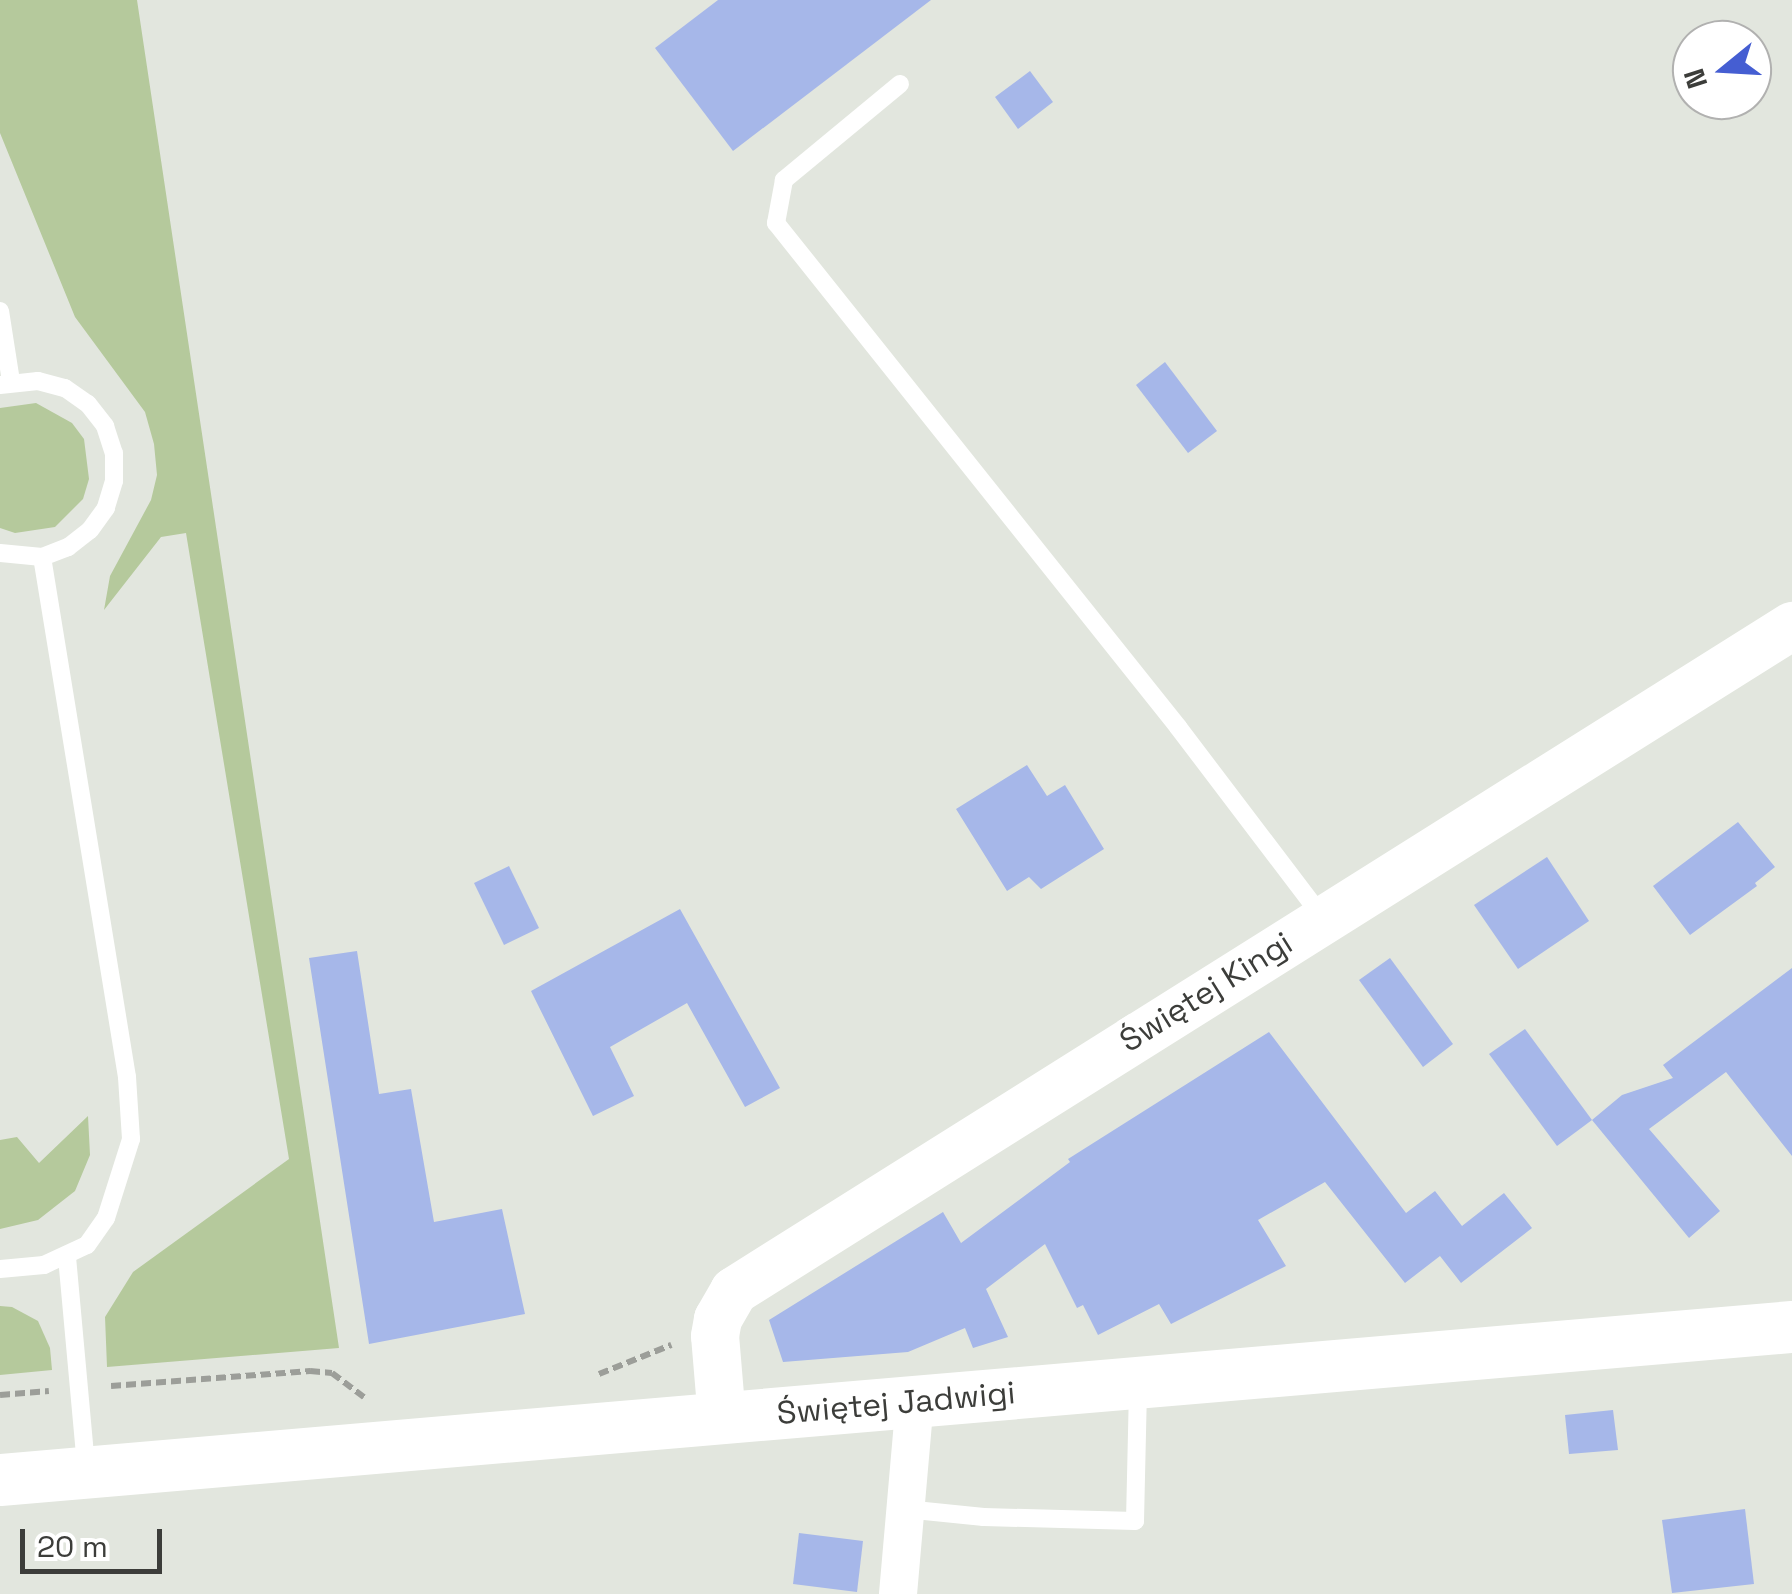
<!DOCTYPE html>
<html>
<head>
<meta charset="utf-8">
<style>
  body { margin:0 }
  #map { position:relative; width:1792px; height:1594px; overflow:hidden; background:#e2e6de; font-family:"Space Grotesk",sans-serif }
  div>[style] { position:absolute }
  .green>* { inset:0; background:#b5c99c }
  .building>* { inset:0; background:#a6b7e9 }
  .path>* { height:6px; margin-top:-3px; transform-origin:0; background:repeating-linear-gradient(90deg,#9c9e99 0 10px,transparent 0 15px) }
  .service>* { height:18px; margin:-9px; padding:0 9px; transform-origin:9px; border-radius:9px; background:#fff }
  .minor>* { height:38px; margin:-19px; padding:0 19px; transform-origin:19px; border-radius:19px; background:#fff }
  .tertiary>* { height:48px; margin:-24px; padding:0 24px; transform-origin:24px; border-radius:24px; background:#fff }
  .secondary>* { height:52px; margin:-26px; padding:0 26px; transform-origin:26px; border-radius:26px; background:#fff }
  span { translate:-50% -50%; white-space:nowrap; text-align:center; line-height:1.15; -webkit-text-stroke:9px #fff; paint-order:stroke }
  .street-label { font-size:32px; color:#3c3d3a }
  .north { position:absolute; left:1672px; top:20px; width:100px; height:100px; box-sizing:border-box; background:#fff; border:2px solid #b1b1b0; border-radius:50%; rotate:252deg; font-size:28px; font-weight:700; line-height:40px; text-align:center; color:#3c3d3a }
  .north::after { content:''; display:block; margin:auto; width:35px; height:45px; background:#455ed2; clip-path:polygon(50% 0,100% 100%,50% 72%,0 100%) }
  .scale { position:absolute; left:20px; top:1529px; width:142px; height:45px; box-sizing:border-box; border:5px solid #3c3d3a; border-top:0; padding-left:12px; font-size:30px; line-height:35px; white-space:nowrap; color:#3c3d3a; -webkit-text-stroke:8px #fff; paint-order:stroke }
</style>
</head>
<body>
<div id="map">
  <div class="green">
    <div style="clip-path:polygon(0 0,137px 0,339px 1348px,107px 1367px,105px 1317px,133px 1272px,289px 1159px,186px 533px,161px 537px,104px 610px,110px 576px,151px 500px,157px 475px,154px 444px,145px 412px,75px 317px,0 133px)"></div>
    <div style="clip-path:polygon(36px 403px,72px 423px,84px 439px,89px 479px,83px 499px,55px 527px,15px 533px,0 528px,0 408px)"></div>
    <div style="clip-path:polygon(88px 1116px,90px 1155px,75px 1191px,38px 1220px,0 1229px,0 1140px,17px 1137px,39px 1163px)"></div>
    <div style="clip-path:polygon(0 1306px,12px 1307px,38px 1321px,50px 1348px,52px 1370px,0 1375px)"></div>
  </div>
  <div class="building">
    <div style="clip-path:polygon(718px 0,931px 0,733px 151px,655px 48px)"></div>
    <div style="clip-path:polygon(1030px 71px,1053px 102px,1018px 129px,995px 97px)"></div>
    <div style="clip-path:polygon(1165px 362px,1217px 431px,1188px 453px,1136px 385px)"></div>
    <div style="clip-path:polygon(1027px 765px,1047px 796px,1065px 785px,1104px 849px,1041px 889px,1029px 877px,1007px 891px,956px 809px)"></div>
    <div style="clip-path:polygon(1738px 822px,1775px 867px,1755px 883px,1757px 886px,1690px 935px,1653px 886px)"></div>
    <div style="clip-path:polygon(1547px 857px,1589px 921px,1518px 969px,1474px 905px)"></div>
    <div style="clip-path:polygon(509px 866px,539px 928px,504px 945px,474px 883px)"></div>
    <div style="clip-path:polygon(680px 909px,780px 1088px,745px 1107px,687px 1003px,610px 1047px,634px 1096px,593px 1116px,531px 991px)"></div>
    <div style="clip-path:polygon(357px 951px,379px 1094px,411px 1089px,434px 1222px,502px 1209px,525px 1314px,369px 1344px,309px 958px)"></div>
    <div style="clip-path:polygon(1390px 958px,1453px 1044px,1423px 1067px,1359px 980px)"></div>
    <div style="clip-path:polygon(1792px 968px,1792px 1156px,1726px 1072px,1649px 1129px,1720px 1211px,1689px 1238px,1592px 1120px,1622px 1095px,1673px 1078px,1663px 1065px)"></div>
    <div style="clip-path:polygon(1525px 1029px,1592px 1120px,1557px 1146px,1489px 1054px)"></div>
    <div style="clip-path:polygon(1269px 1032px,1406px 1213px,1435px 1191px,1462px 1226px,1504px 1193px,1532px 1228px,1461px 1283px,1440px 1256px,1405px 1283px,1325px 1182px,1258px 1220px,1286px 1266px,1171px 1324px,1159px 1304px,1098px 1335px,1083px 1305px,1077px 1308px,1045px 1244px,986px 1289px,1008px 1337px,973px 1348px,965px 1328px,908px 1352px,783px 1362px,769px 1320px,943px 1212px,961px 1243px,1070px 1162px,1068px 1159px)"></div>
    <div style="clip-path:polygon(1613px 1410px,1618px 1450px,1569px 1454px,1565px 1415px)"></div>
    <div style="clip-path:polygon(1745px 1509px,1754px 1584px,1672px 1593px,1662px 1520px)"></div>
    <div style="clip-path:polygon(799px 1533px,863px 1541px,857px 1592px,793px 1584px)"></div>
  </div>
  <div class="path">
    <div style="left:599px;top:1374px;width:78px;rotate:-21.9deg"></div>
    <div style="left:111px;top:1386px;width:200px;rotate:-4.3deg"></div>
    <div style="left:310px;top:1371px;width:22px;rotate:5deg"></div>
    <div style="left:332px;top:1373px;width:40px;rotate:37deg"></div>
    <div style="left:0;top:1395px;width:49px;rotate:-4.7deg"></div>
  </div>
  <div class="service">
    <div style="left:900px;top:84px;width:151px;rotate:140.4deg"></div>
    <div style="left:784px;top:180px;width:44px;rotate:100.5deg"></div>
    <div style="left:776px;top:223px;width:645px;rotate:51.42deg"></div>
    <div style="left:1178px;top:727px;width:240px;rotate:52.8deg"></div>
    <div style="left:0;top:311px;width:71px;rotate:81.1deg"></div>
    <div style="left:0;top:385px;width:38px;rotate:-6deg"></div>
    <div style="left:38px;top:381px;width:28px;rotate:15deg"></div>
    <div style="left:65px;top:388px;width:28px;rotate:35deg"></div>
    <div style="left:88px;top:404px;width:28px;rotate:52deg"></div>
    <div style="left:105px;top:426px;width:28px;rotate:72deg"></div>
    <div style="left:114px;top:453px;width:28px;rotate:90deg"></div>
    <div style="left:114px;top:481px;width:28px;rotate:107deg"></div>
    <div style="left:106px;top:508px;width:27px;rotate:126deg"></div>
    <div style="left:90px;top:530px;width:28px;rotate:142deg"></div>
    <div style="left:68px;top:547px;width:28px;rotate:159deg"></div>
    <div style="left:42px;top:557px;width:42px;rotate:-174.6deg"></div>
    <div style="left:67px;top:1257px;width:210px;rotate:84.8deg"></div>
    <div style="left:0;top:1269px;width:44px;rotate:-5.2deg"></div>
    <div style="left:44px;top:1265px;width:47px;rotate:-24.9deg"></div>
    <div style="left:87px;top:1245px;width:33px;rotate:-55deg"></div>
    <div style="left:106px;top:1218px;width:83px;rotate:-72.4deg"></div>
    <div style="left:131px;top:1139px;width:62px;rotate:-93.7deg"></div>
    <div style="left:127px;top:1077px;width:527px;rotate:-99.28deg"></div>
    <div style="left:905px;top:1509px;width:79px;rotate:5.8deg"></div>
    <div style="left:984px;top:1517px;width:151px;rotate:1.5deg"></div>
    <div style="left:1135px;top:1521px;width:134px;rotate:-88.7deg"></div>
  </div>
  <div class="minor">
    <div style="left:898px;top:1594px;width:194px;rotate:-85deg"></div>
  </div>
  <div class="tertiary">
    <div style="left:722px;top:1419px;width:83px;rotate:-94.8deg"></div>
    <div style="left:715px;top:1336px;width:17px;rotate:-80deg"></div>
    <div style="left:718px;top:1319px;width:32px;rotate:-60deg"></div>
    <div style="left:734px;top:1291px;width:1250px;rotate:-32.15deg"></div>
  </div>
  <div class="secondary">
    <div style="left:0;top:1480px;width:1799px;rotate:-4.88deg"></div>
  </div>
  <div class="street-label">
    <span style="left:1206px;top:992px;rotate:-32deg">Świętej Kingi</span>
    <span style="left:896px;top:1403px;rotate:-5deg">Świętej Jadwigi</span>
  </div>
  <div class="north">N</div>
  <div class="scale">20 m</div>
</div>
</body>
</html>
